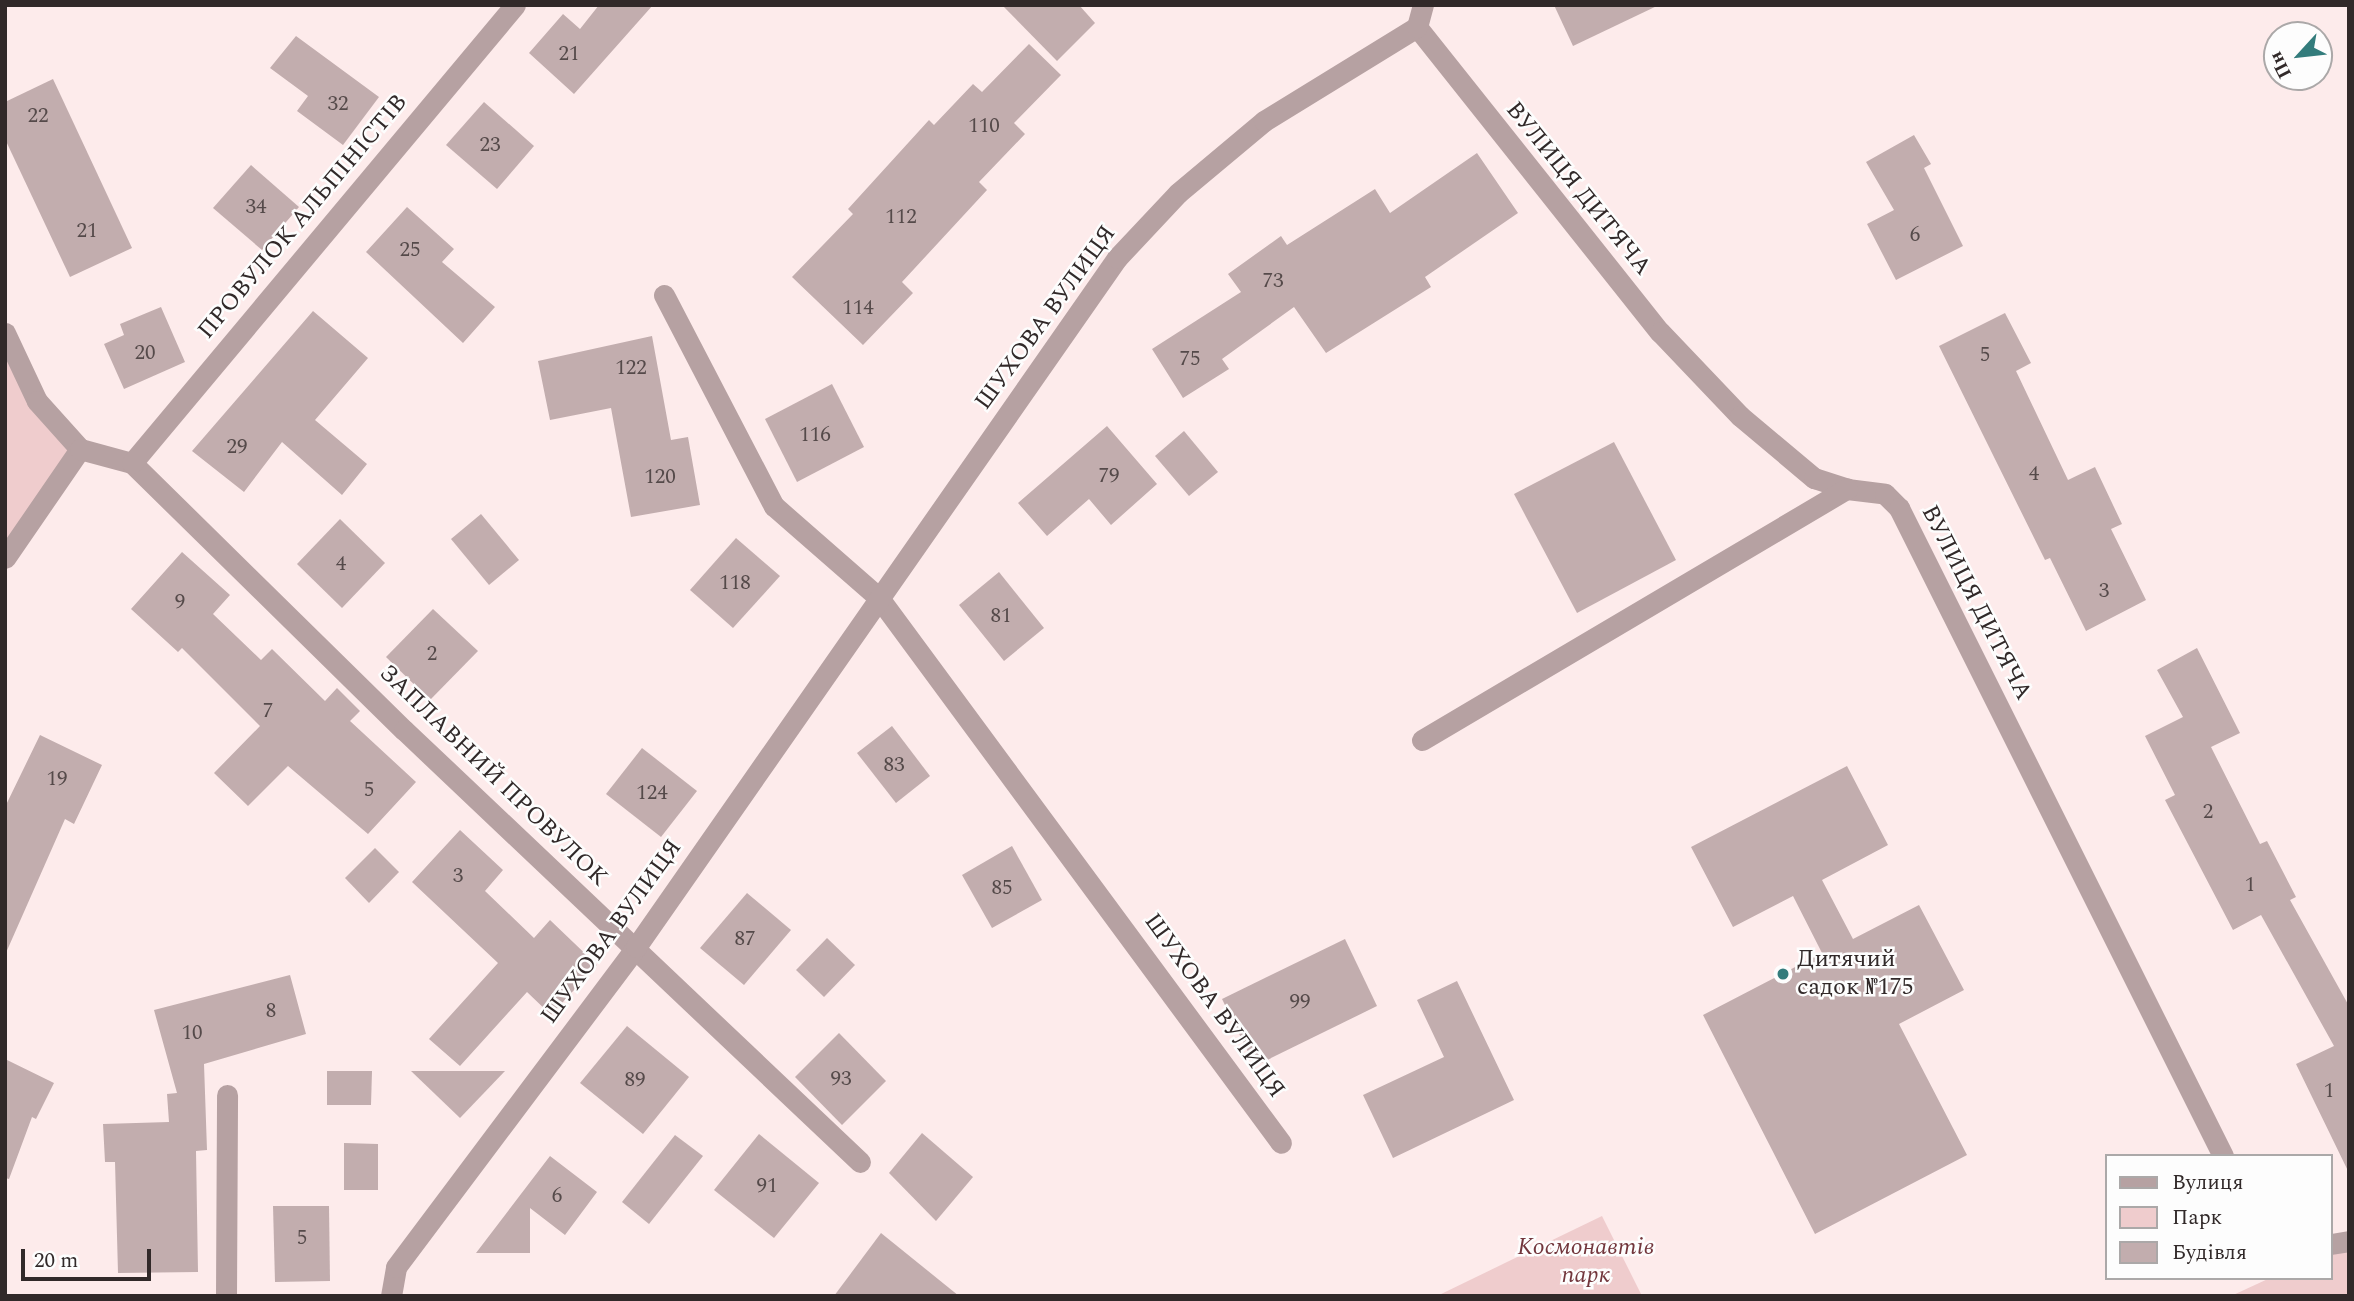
<!DOCTYPE html>
<html>
<head>
<meta charset="utf-8">
<style>
  body { margin:0 }
  #map { position:relative; width:2354px; height:1301px; overflow:hidden; background:#fdebeb; font-family:Spectral,serif }
  div>[style] { position:absolute }
  .green>* { inset:0; background:#efcccd }
  .building>* { inset:0; background:#c2adae }
  .minor>* { height:21px; margin:-10.5px; padding:0 10.5px; transform-origin:10.5px; border-radius:10.5px; background:#b6a1a2 }
  .dots>* { width:19px; height:19px; translate:-50% -50%; box-sizing:border-box; border:4px solid #fdfdfd; border-radius:50% }
  span { translate:-50% -50%; white-space:nowrap; text-align:center; line-height:1.15; -webkit-text-stroke:5px #fdfdfd; paint-order:stroke }
  .number-label { font-size:21px; color:#554a4a }
  .number-label span { -webkit-text-stroke-width:0 }
  .street-label { font-size:24px; color:#312929 }
  .poi-label { font-size:24px; color:#312929 }
  .left { translate:0 -50%; text-align:left }
  .park-label { font-size:24px; color:#72363c; font-style:italic }
  .frame { position:absolute; inset:0; border:7px solid #312929; pointer-events:none }
  .legend { position:absolute; left:2105px; top:1154px; width:228px; height:126px; box-sizing:border-box; background:#fdfdfd; border:2px solid #aba8a8; margin:0; padding:9px 12px; list-style:none; font-size:21px; color:#312929 }
  .legend li { display:flex; align-items:center; gap:14px; height:35px }
  .legend b { width:35px; border:2px solid #aba8a8 }
  .north { position:absolute; left:2263px; top:21px; width:70px; height:70px; box-sizing:border-box; background:#fdfdfd; border:2px solid #aba8a8; border-radius:50%; rotate:243deg; font-size:19px; font-weight:700; line-height:28px; text-align:center; color:#312929 }
  .north::after { content:''; display:block; margin:auto; width:24px; height:32px; background:#337c7c; clip-path:polygon(50% 0,100% 100%,50% 72%,0 100%) }
  .scale { position:absolute; left:21px; top:1249px; width:130px; height:32px; box-sizing:border-box; border:4px solid #312929; border-top:0; padding-left:9px; font-size:21px; line-height:24px; white-space:nowrap; color:#312929; -webkit-text-stroke:5px #fdfdfd; paint-order:stroke }
</style>
</head>
<body>
<div id="map">
  <div class="green">
    <div style="clip-path:polygon(5px 333px,80px 449px,5px 558px)"></div>
    <div style="clip-path:polygon(1602px 1216px,1642px 1296px,1437px 1296px)"></div>
    <div style="clip-path:polygon(2349px 1245px,2349px 1296px,2231px 1296px,2270px 1278px,2331px 1278px,2331px 1252px)"></div>
  </div>
  <div class="building">
    <div style="clip-path:polygon(599px 5px,653px 5px,574px 94px,529px 53px,563px 14px,580px 29px)"></div>
    <div style="clip-path:polygon(1002px 5px,1079px 5px,1095px 23px,1057px 61px)"></div>
    <div style="clip-path:polygon(1554px 5px,1659px 5px,1573px 46px)"></div>
    <div style="clip-path:polygon(296px 36px,379px 97px,343px 145px,297px 111px,308px 96px,270px 68px)"></div>
    <div style="clip-path:polygon(1029px 44px,1061px 75px,1014px 123px,1025px 134px,979px 182px,987px 190px,902px 282px,913px 293px,863px 345px,792px 277px,853px 214px,848px 209px,929px 120px,934px 125px,973px 84px,982px 92px)"></div>
    <div style="clip-path:polygon(53px 79px,132px 248px,70px 277px,5px 139px,5px 102px)"></div>
    <div style="clip-path:polygon(484px 102px,534px 146px,497px 189px,446px 145px)"></div>
    <div style="clip-path:polygon(1914px 135px,1931px 164px,1924px 168px,1963px 246px,1896px 280px,1867px 224px,1894px 210px,1866px 162px)"></div>
    <div style="clip-path:polygon(1477px 153px,1518px 213px,1425px 277px,1431px 287px,1326px 353px,1294px 307px,1222px 359px,1229px 369px,1183px 398px,1152px 349px,1241px 292px,1228px 274px,1281px 236px,1287px 245px,1375px 189px,1390px 213px)"></div>
    <div style="clip-path:polygon(251px 165px,299px 207px,262px 250px,213px 208px)"></div>
    <div style="clip-path:polygon(407px 207px,454px 249px,442px 262px,495px 307px,463px 343px,366px 252px)"></div>
    <div style="clip-path:polygon(161px 307px,185px 362px,124px 389px,104px 344px,124px 335px,120px 324px)"></div>
    <div style="clip-path:polygon(313px 311px,368px 358px,315px 420px,367px 464px,342px 495px,282px 442px,244px 492px,192px 451px)"></div>
    <div style="clip-path:polygon(2005px 313px,2031px 363px,2016px 371px,2068px 480px,2095px 467px,2122px 524px,2111px 529px,2146px 600px,2086px 631px,2050px 558px,2045px 560px,1939px 346px)"></div>
    <div style="clip-path:polygon(652px 336px,671px 440px,688px 437px,700px 505px,631px 517px,611px 408px,550px 420px,538px 361px)"></div>
    <div style="clip-path:polygon(832px 384px,864px 447px,797px 482px,765px 419px)"></div>
    <div style="clip-path:polygon(1107px 426px,1157px 484px,1111px 525px,1089px 499px,1047px 536px,1018px 503px)"></div>
    <div style="clip-path:polygon(1184px 431px,1218px 472px,1189px 496px,1155px 456px)"></div>
    <div style="clip-path:polygon(1614px 442px,1676px 560px,1577px 613px,1514px 494px)"></div>
    <div style="clip-path:polygon(481px 514px,519px 560px,489px 585px,451px 539px)"></div>
    <div style="clip-path:polygon(340px 519px,385px 563px,342px 608px,297px 564px)"></div>
    <div style="clip-path:polygon(736px 538px,780px 576px,733px 628px,690px 590px)"></div>
    <div style="clip-path:polygon(182px 552px,230px 595px,213px 614px,261px 660px,272px 649px,325px 701px,337px 688px,360px 711px,350px 721px,416px 782px,368px 834px,288px 766px,248px 806px,214px 773px,260px 726px,182px 648px,178px 652px,131px 609px)"></div>
    <div style="clip-path:polygon(999px 572px,1044px 628px,1004px 661px,959px 605px)"></div>
    <div style="clip-path:polygon(433px 609px,478px 651px,430px 700px,386px 657px)"></div>
    <div style="clip-path:polygon(2197px 648px,2240px 733px,2211px 747px,2260px 844px,2267px 841px,2296px 897px,2290px 900px,2349px 1006px,2349px 1173px,2296px 1064px,2334px 1046px,2261px 915px,2233px 930px,2165px 800px,2175px 795px,2145px 736px,2183px 717px,2157px 670px)"></div>
    <div style="clip-path:polygon(892px 726px,930px 776px,896px 803px,857px 753px)"></div>
    <div style="clip-path:polygon(40px 735px,102px 765px,74px 824px,65px 819px,5px 955px,5px 807px)"></div>
    <div style="clip-path:polygon(642px 748px,697px 791px,661px 837px,606px 794px)"></div>
    <div style="clip-path:polygon(1847px 766px,1888px 845px,1822px 880px,1853px 939px,1919px 905px,1964px 990px,1899px 1024px,1967px 1155px,1815px 1234px,1703px 1015px,1822px 953px,1793px 896px,1733px 927px,1691px 847px)"></div>
    <div style="clip-path:polygon(460px 830px,503px 870px,485px 891px,534px 938px,550px 920px,597px 965px,551px 1015px,527px 992px,460px 1066px,429px 1039px,498px 963px,412px 882px)"></div>
    <div style="clip-path:polygon(1012px 846px,1042px 900px,992px 928px,962px 875px)"></div>
    <div style="clip-path:polygon(375px 848px,399px 872px,369px 903px,345px 878px)"></div>
    <div style="clip-path:polygon(747px 893px,791px 930px,744px 985px,700px 948px)"></div>
    <div style="clip-path:polygon(827px 938px,855px 965px,824px 997px,796px 970px)"></div>
    <div style="clip-path:polygon(1345px 939px,1377px 1006px,1255px 1066px,1222px 999px)"></div>
    <div style="clip-path:polygon(290px 975px,306px 1034px,204px 1064px,207px 1150px,196px 1151px,198px 1272px,118px 1273px,115px 1162px,105px 1162px,103px 1124px,169px 1122px,167px 1094px,177px 1093px,154px 1010px)"></div>
    <div style="clip-path:polygon(1457px 981px,1514px 1100px,1393px 1158px,1363px 1095px,1444px 1057px,1417px 1000px)"></div>
    <div style="clip-path:polygon(627px 1026px,689px 1077px,643px 1134px,580px 1083px)"></div>
    <div style="clip-path:polygon(839px 1033px,886px 1081px,842px 1125px,795px 1077px)"></div>
    <div style="clip-path:polygon(5px 1059px,54px 1083px,36px 1119px,32px 1117px,9px 1179px,5px 1178px)"></div>
    <div style="clip-path:polygon(327px 1071px,372px 1071px,371px 1105px,327px 1105px)"></div>
    <div style="clip-path:polygon(411px 1071px,505px 1071px,460px 1118px)"></div>
    <div style="clip-path:polygon(922px 1133px,973px 1177px,936px 1221px,889px 1173px)"></div>
    <div style="clip-path:polygon(759px 1134px,819px 1183px,774px 1238px,714px 1190px)"></div>
    <div style="clip-path:polygon(675px 1135px,703px 1156px,649px 1224px,622px 1202px)"></div>
    <div style="clip-path:polygon(344px 1143px,378px 1144px,378px 1190px,344px 1190px)"></div>
    <div style="clip-path:polygon(550px 1156px,597px 1192px,565px 1235px,530px 1208px,530px 1253px,476px 1253px)"></div>
    <div style="clip-path:polygon(273px 1206px,329px 1206px,330px 1281px,275px 1282px)"></div>
    <div style="clip-path:polygon(881px 1233px,959px 1296px,834px 1296px)"></div>
  </div>
  <div class="minor">
    <div style="left:1417px;top:27px;width:390px;rotate:51.5deg"></div>
    <div style="left:1660px;top:332px;width:116px;rotate:46.4deg"></div>
    <div style="left:1740px;top:416px;width:97px;rotate:40deg"></div>
    <div style="left:1814px;top:478px;width:35px;rotate:18deg"></div>
    <div style="left:1847px;top:489px;width:38px;rotate:7deg"></div>
    <div style="left:1885px;top:494px;width:20px;rotate:45deg"></div>
    <div style="left:1899px;top:508px;width:724px;rotate:63.43deg"></div>
    <div style="left:664px;top:295px;width:238px;rotate:62.5deg"></div>
    <div style="left:774px;top:506px;width:140px;rotate:41.2deg"></div>
    <div style="left:879px;top:598px;width:677px;rotate:53.59deg"></div>
    <div style="left:5px;top:333px;width:75px;rotate:64.8deg"></div>
    <div style="left:37px;top:401px;width:64px;rotate:48.1deg"></div>
    <div style="left:80px;top:449px;width:132px;rotate:124.5deg"></div>
    <div style="left:80px;top:449px;width:54px;rotate:15.1deg"></div>
    <div style="left:132px;top:463px;width:381px;rotate:44.5deg"></div>
    <div style="left:404px;top:730px;width:628px;rotate:43.45deg"></div>
    <div style="left:132px;top:463px;width:597px;rotate:-50.1deg"></div>
    <div style="left:1422px;top:740px;width:494px;rotate:-30.6deg"></div>
    <div style="left:2331px;top:1244px;width:18px;rotate:-9deg"></div>
    <div style="left:226px;top:1296px;width:201px;rotate:-89.7deg"></div>
    <div style="left:391px;top:1296px;width:29px;rotate:-80deg"></div>
    <div style="left:396px;top:1267px;width:400px;rotate:-53.1deg"></div>
    <div style="left:636px;top:947px;width:840px;rotate:-55.08deg"></div>
    <div style="left:1117px;top:258px;width:89px;rotate:-46.8deg"></div>
    <div style="left:1178px;top:193px;width:112px;rotate:-39.9deg"></div>
    <div style="left:1264px;top:121px;width:180px;rotate:-31.6deg"></div>
    <div style="left:1417px;top:27px;width:23px;rotate:-75deg"></div>
  </div>
  <div class="dots">
    <div style="left:1783px;top:974px;background:#337c7c"></div>
  </div>
  <div class="number-label">
    <span style="left:569px;top:54px">21</span>
    <span style="left:338px;top:104px">32</span>
    <span style="left:38px;top:116px">22</span>
    <span style="left:984px;top:126px">110</span>
    <span style="left:490px;top:145px">23</span>
    <span style="left:256px;top:207px">34</span>
    <span style="left:901px;top:217px">112</span>
    <span style="left:87px;top:231px">21</span>
    <span style="left:1915px;top:235px">6</span>
    <span style="left:410px;top:250px">25</span>
    <span style="left:1273px;top:281px">73</span>
    <span style="left:858px;top:308px">114</span>
    <span style="left:145px;top:353px">20</span>
    <span style="left:1985px;top:355px">5</span>
    <span style="left:1190px;top:359px">75</span>
    <span style="left:631px;top:368px">122</span>
    <span style="left:815px;top:435px">116</span>
    <span style="left:237px;top:447px">29</span>
    <span style="left:2034px;top:474px">4</span>
    <span style="left:1109px;top:476px">79</span>
    <span style="left:660px;top:477px">120</span>
    <span style="left:341px;top:564px">4</span>
    <span style="left:735px;top:583px">118</span>
    <span style="left:2104px;top:591px">3</span>
    <span style="left:180px;top:602px">9</span>
    <span style="left:1001px;top:616px">81</span>
    <span style="left:432px;top:654px">2</span>
    <span style="left:268px;top:711px">7</span>
    <span style="left:894px;top:765px">83</span>
    <span style="left:57px;top:779px">19</span>
    <span style="left:369px;top:790px">5</span>
    <span style="left:652px;top:793px">124</span>
    <span style="left:2208px;top:812px">2</span>
    <span style="left:458px;top:876px">3</span>
    <span style="left:2250px;top:885px">1</span>
    <span style="left:1002px;top:888px">85</span>
    <span style="left:745px;top:939px">87</span>
    <span style="left:1300px;top:1002px">99</span>
    <span style="left:271px;top:1011px">8</span>
    <span style="left:192px;top:1033px">10</span>
    <span style="left:841px;top:1079px">93</span>
    <span style="left:635px;top:1080px">89</span>
    <span style="left:2329px;top:1091px">1</span>
    <span style="left:767px;top:1186px">91</span>
    <span style="left:557px;top:1196px">6</span>
    <span style="left:302px;top:1238px">5</span>
  </div>
  <div class="street-label">
    <span style="left:1578px;top:189px;rotate:51deg">ВУЛИЦЯ ДИТЯЧА</span>
    <span style="left:303px;top:217px;rotate:-50deg">ПРОВУЛОК АЛЬПІНІСТІВ</span>
    <span style="left:1046px;top:318px;rotate:-54deg">ШУХОВА ВУЛИЦЯ</span>
    <span style="left:1976px;top:603px;rotate:63deg">ВУЛИЦЯ ДИТЯЧА</span>
    <span style="left:493px;top:776px;rotate:44deg">ЗАПЛАВНИЙ ПРОВУЛОК</span>
    <span style="left:612px;top:932px;rotate:-54deg">ШУХОВА ВУЛИЦЯ</span>
    <span style="left:1214px;top:1006px;rotate:54deg">ШУХОВА ВУЛИЦЯ</span>
  </div>
  <div class="poi-label">
    <span class="left" style="left:1797px;top:974px">Дитячий<br>садок №175</span>
  </div>
  <div class="park-label">
    <span style="left:1586px;top:1262px">Космонавтів<br>парк</span>
  </div>
  <div class="frame"></div>
  <ul class="legend">
  <li><b style="height:9px;background:#b6a1a2"></b>Вулиця</li>
  <li><b style="height:19px;background:#efcccd"></b>Парк</li>
  <li><b style="height:19px;background:#c2adae"></b>Будівля</li>
  </ul>
  <div class="north">Пн</div>
  <div class="scale">20 m</div>
</div>
</body>
</html>
